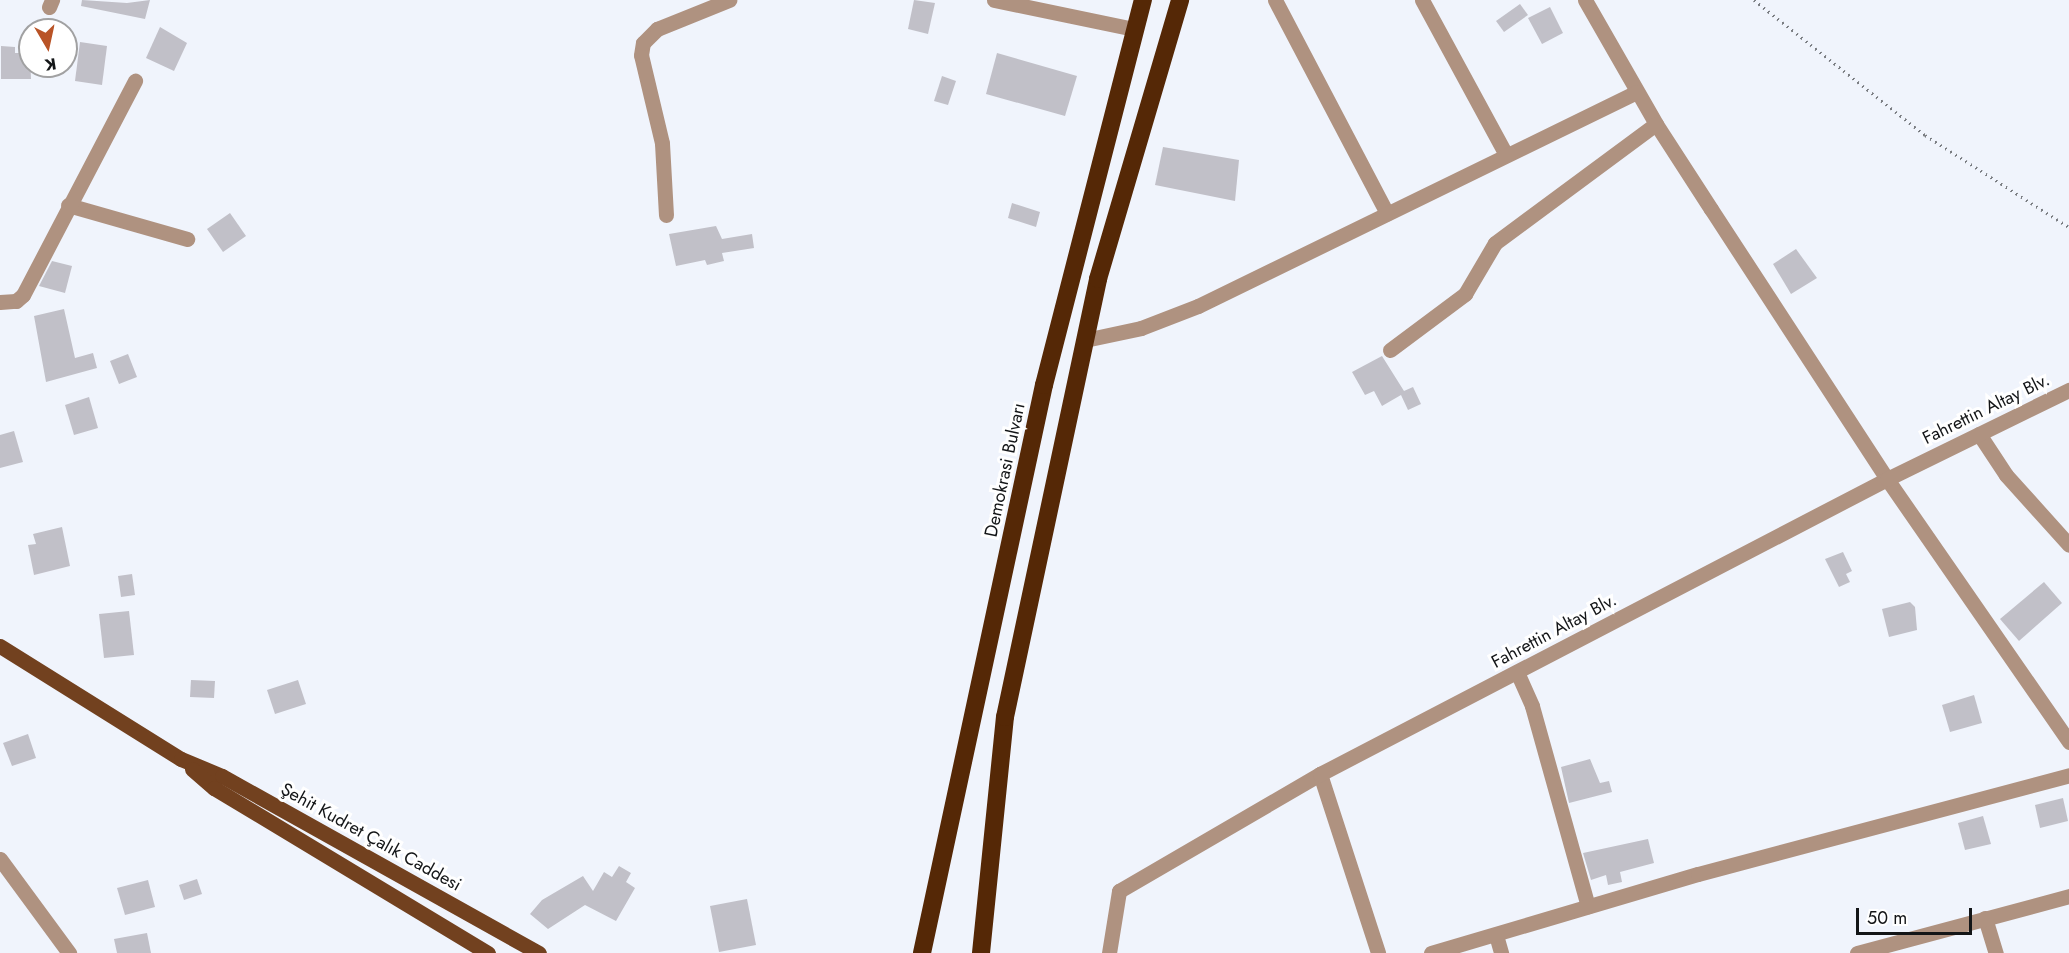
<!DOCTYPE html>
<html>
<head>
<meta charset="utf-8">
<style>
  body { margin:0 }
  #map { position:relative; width:2069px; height:953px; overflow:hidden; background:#f0f4fc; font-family:Jost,sans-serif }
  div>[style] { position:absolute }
  .building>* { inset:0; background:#c1c0c8 }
  .path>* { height:3px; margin-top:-1.5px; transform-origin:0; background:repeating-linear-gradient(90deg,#7a7d82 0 1.5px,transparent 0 6px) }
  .minor>* { height:15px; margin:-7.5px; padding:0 7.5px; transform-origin:7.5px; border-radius:7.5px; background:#af9280 }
  .major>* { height:15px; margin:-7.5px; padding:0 7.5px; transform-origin:7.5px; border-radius:7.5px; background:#72411f }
  .highway>* { height:18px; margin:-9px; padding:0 9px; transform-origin:9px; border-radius:9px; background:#552806 }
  span { translate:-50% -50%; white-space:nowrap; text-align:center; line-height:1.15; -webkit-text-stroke:6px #fff; paint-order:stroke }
  .street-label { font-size:18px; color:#131517 }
  .north { position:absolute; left:18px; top:18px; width:60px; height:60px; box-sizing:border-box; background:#fff; border:2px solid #a1a1a2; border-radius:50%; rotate:171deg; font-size:16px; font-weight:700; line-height:24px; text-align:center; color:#131517 }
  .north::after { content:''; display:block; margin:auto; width:21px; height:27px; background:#b95326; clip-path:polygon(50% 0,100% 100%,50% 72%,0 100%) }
  .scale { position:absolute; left:1856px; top:908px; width:116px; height:27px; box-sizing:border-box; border:3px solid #131517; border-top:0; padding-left:8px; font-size:18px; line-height:21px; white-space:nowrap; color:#131517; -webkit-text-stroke:4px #fff; paint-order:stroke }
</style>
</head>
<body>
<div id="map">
  <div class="building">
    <div style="clip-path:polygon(82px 0,127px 3px,150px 0,145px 19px,81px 6px)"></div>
    <div style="clip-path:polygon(914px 0,935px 3px,928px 34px,908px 29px)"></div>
    <div style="clip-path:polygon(1520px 4px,1528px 15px,1504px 32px,1496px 21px)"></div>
    <div style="clip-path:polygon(1550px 7px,1563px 33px,1542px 44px,1528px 18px)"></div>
    <div style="clip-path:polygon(160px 27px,187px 43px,174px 71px,146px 58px)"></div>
    <div style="clip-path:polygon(80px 42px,107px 46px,102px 85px,75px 81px)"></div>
    <div style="clip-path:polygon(1px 46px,15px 47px,15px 53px,30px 53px,31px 79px,1px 79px)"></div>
    <div style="clip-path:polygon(997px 53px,1077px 76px,1065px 116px,986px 94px)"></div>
    <div style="clip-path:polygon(942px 76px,956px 81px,948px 105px,934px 101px)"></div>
    <div style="clip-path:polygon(1163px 147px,1239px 160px,1235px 201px,1155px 185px)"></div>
    <div style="clip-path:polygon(1012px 203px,1040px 212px,1036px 227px,1008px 218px)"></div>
    <div style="clip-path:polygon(230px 213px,246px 236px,223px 252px,207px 229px)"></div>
    <div style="clip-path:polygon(716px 226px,722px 239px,752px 234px,754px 248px,722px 253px,724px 261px,707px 265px,705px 260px,676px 266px,669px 234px)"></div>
    <div style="clip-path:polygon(1796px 249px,1817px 278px,1791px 294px,1773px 264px)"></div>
    <div style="clip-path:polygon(52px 261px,72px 266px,65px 293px,39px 286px)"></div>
    <div style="clip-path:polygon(64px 309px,75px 358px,93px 353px,97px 368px,46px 382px,34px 316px)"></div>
    <div style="clip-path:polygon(128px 354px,137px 377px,119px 384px,110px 361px)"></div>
    <div style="clip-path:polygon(1382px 356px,1404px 391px,1413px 387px,1421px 404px,1408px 410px,1401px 395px,1382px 406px,1374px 391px,1365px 395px,1352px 372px)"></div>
    <div style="clip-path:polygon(89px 397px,98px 428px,74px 435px,65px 405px)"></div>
    <div style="clip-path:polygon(14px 431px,23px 462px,0 468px,0 435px)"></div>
    <div style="clip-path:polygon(62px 527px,70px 566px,34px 575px,28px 545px,36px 544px,33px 534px)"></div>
    <div style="clip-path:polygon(1843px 552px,1852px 571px,1846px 574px,1850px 582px,1839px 587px,1825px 559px)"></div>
    <div style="clip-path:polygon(132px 574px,135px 595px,121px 597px,118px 576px)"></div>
    <div style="clip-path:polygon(2044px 582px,2062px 603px,2019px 641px,2000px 619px)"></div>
    <div style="clip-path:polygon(1910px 602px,1915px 607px,1917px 630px,1889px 637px,1882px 609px)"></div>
    <div style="clip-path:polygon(129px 611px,134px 655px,104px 658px,99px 614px)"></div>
    <div style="clip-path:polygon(191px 680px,215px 681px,214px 698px,190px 697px)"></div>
    <div style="clip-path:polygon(298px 680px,306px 704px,275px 714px,267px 690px)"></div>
    <div style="clip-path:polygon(1974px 695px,1982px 723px,1950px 732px,1942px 705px)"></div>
    <div style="clip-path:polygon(28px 734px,36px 758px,12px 766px,3px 743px)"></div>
    <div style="clip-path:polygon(1590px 759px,1600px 783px,1609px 781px,1612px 792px,1569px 803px,1561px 767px)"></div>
    <div style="clip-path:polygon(2063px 798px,2068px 821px,2040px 828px,2035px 805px)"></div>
    <div style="clip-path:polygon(1983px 816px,1991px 844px,1965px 850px,1958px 823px)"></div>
    <div style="clip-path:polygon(1648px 839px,1654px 863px,1620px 872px,1622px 882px,1608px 885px,1606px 875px,1591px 880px,1583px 853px)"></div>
    <div style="clip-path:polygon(619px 866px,631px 873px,626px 882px,635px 888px,616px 921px,585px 905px,548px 929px,530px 914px,542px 900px,583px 876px,593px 891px,604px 872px,612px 877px)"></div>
    <div style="clip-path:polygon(197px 879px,202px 894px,184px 900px,179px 885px)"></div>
    <div style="clip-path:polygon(148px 880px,155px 907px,125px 915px,117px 888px)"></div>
    <div style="clip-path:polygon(747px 899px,756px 945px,719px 952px,710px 906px)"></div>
    <div style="clip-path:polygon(147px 933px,151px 953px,117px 953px,114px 939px)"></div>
  </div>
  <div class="path">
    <div style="left:1754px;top:0;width:218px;rotate:38.3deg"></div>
    <div style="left:1925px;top:135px;width:171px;rotate:32.6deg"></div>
  </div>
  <div class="minor">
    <div style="left:994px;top:0;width:143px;rotate:11.7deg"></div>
    <div style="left:1275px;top:0;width:241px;rotate:62.3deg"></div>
    <div style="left:1422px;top:0;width:176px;rotate:61.5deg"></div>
    <div style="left:1585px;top:0;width:143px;rotate:60.2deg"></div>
    <div style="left:1656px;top:124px;width:101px;rotate:57.1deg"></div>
    <div style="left:1711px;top:209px;width:322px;rotate:56.9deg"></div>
    <div style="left:1887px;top:479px;width:320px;rotate:55.3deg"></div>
    <div style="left:49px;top:7px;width:8px;rotate:-67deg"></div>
    <div style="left:68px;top:205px;width:124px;rotate:15.9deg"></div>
    <div style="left:666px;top:215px;width:72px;rotate:-93.2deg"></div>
    <div style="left:662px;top:143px;width:90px;rotate:-103.4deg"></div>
    <div style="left:641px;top:55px;width:12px;rotate:-81deg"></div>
    <div style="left:643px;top:43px;width:20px;rotate:-45deg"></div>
    <div style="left:657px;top:29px;width:78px;rotate:-21.9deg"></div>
    <div style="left:0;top:302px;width:16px;rotate:-4deg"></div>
    <div style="left:16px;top:301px;width:9px;rotate:-41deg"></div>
    <div style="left:23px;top:295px;width:242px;rotate:-62.4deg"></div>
    <div style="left:1085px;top:340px;width:57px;rotate:-12.1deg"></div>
    <div style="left:1141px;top:328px;width:61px;rotate:-21.1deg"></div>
    <div style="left:1198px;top:306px;width:488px;rotate:-26deg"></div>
    <div style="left:1390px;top:350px;width:94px;rotate:-36.7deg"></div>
    <div style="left:1465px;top:294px;width:59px;rotate:-59.5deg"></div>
    <div style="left:1495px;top:243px;width:200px;rotate:-36.5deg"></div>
    <div style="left:1979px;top:434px;width:49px;rotate:56.6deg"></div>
    <div style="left:2006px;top:475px;width:94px;rotate:48deg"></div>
    <div style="left:1517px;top:672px;width:37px;rotate:66deg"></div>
    <div style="left:1532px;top:706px;width:208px;rotate:74.4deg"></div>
    <div style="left:1320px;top:774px;width:188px;rotate:72deg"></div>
    <div style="left:0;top:859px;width:117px;rotate:53.7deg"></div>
    <div style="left:1985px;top:918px;width:37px;rotate:73deg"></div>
    <div style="left:1496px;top:935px;width:19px;rotate:74deg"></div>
    <div style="left:1109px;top:953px;width:63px;rotate:-80.8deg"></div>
    <div style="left:1119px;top:891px;width:233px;rotate:-30.2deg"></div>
    <div style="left:1320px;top:774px;width:639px;rotate:-27.49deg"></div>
    <div style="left:1887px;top:479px;width:203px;rotate:-26.1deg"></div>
    <div style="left:1431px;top:953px;width:278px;rotate:-16.5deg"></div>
    <div style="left:1698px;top:874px;width:384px;rotate:-14.9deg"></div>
    <div style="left:1857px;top:953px;width:220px;rotate:-15deg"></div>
  </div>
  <div class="major">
    <div style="left:0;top:646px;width:213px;rotate:32deg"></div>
    <div style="left:181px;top:759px;width:44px;rotate:22.5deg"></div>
    <div style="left:222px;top:776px;width:363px;rotate:29.2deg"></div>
    <div style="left:192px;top:769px;width:29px;rotate:41deg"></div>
    <div style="left:214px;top:788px;width:320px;rotate:31.1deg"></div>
  </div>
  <div class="highway">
    <div style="left:922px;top:953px;width:581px;rotate:-77.88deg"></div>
    <div style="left:1044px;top:385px;width:398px;rotate:-75.6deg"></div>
    <div style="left:981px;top:953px;width:237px;rotate:-84.2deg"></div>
    <div style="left:1005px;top:717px;width:448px;rotate:-78deg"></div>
    <div style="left:1098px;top:279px;width:291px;rotate:-73.6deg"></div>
  </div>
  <div class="street-label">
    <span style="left:1986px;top:409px;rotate:-26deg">Fahrettin Altay Blv.</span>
    <span style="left:1005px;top:470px;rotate:-78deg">Demokrasi Bulvarı</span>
    <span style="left:1554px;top:631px;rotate:-28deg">Fahrettin Altay Blv.</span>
    <span style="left:371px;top:837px;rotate:29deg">Şehit Kudret Çalık Caddesi</span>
  </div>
  <div class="north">K</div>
  <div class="scale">50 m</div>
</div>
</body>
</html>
